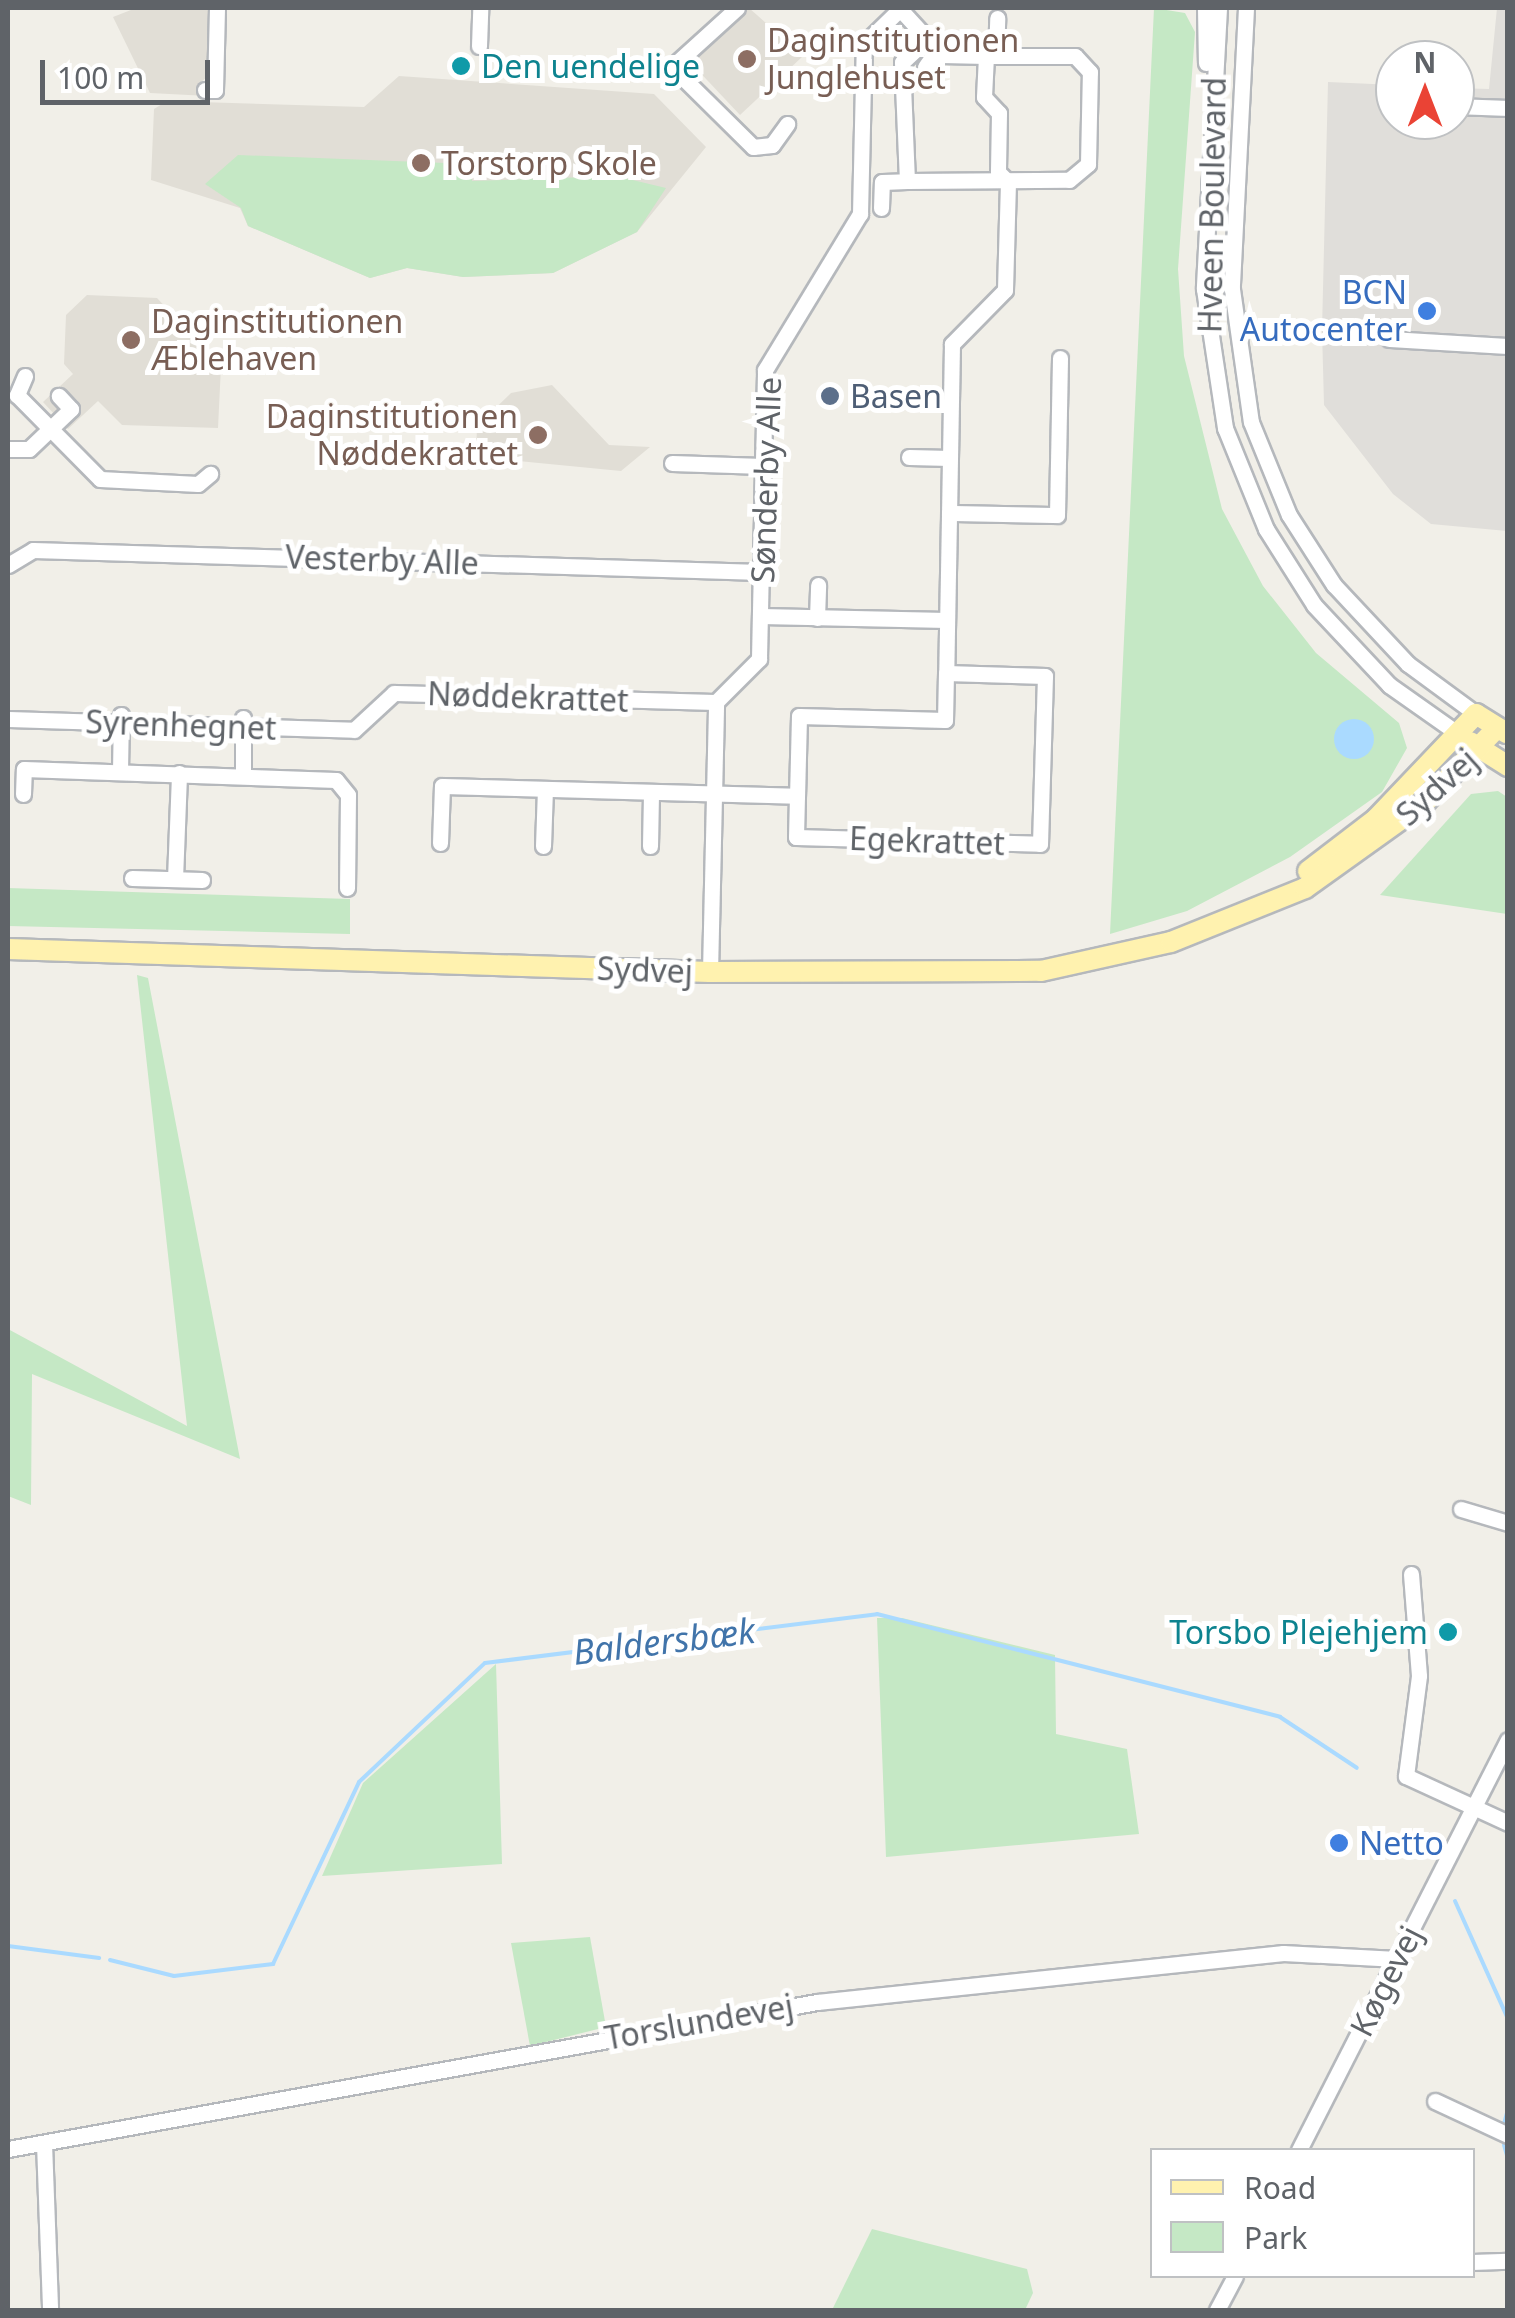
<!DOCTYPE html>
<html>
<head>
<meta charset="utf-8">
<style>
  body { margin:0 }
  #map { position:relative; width:1515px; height:2318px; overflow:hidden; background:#f1efe8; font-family:"Noto Sans",sans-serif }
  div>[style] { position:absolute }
  .industrial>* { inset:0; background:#e0deda }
  .education>* { inset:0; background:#e1ded6 }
  .green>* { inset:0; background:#c5e8c5 }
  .water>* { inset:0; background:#aadaff }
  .round { border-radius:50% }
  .stream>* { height:4px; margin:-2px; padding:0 2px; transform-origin:2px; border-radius:2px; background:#aadaff }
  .roads { filter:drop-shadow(2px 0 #b5b8bc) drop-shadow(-2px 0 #b5b8bc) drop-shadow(0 2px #b5b8bc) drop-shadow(0 -2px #b5b8bc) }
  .minor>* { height:15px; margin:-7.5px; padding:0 7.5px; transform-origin:7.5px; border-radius:7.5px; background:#fff }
  .major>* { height:20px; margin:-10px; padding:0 10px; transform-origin:10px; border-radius:10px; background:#fff2af }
  .dots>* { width:28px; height:28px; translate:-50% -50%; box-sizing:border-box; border:5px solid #fff; border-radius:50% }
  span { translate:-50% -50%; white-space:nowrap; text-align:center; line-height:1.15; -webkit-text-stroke:10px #fff; paint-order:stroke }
  .education-label { font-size:32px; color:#785e54 }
  .left { translate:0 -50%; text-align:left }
  .right { translate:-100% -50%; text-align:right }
  .culture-label { font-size:32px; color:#0d838f }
  .street-label { font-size:32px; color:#5f6368 }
  .shop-label { font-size:32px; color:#366cbe }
  .service-label { font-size:32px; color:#4e5e75 }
  .water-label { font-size:35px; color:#4174aa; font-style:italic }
  .frame { position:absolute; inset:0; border:10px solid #5f6368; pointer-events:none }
  .legend { position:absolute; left:1150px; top:2148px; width:325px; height:130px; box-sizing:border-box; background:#fff; border:2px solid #bfc1c3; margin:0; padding:12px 18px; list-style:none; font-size:30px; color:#5f6368 }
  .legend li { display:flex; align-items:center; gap:20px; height:50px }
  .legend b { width:50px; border:2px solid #bfc1c3 }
  .north { position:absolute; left:1375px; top:40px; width:100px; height:100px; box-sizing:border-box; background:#fff; border:2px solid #bfc1c3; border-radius:50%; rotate:0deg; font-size:28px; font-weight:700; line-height:40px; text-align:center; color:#5f6368 }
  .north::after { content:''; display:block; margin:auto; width:35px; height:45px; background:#ea4335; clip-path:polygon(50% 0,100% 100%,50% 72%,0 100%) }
  .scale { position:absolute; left:40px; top:60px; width:170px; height:45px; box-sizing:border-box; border:5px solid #5f6368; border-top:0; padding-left:12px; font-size:30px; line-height:35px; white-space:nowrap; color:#5f6368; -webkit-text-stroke:8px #fff; paint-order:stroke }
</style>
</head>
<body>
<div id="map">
  <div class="industrial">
    <div style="clip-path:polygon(1497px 8px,1507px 8px,1507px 531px,1431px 524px,1393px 494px,1324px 405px,1322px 330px,1328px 82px,1395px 85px,1395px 120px,1455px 120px,1455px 88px,1489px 89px)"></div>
  </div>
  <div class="education">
    <div style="clip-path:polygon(136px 8px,210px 8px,209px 75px,198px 85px,208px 96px,150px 93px,113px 17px)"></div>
    <div style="clip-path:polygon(749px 8px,803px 56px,740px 115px,691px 63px)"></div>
    <div style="clip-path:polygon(399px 76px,654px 94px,706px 147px,637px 232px,553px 273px,463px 277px,407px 268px,370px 278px,248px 226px,240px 208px,151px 180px,154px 109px,167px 101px,364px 107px)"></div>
    <div style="clip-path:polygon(87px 295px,157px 298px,221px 366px,218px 428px,122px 425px,98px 401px,68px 429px,43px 402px,73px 374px,64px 364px,66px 315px)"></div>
    <div style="clip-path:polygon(552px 385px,609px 445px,650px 447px,621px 471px,476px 457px,477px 426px,511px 393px)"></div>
  </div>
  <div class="green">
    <div style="clip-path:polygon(1154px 8px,1185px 13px,1195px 32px,1178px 269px,1184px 356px,1222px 509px,1263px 586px,1316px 653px,1399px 723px,1407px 748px,1382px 792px,1290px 857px,1187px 911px,1110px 934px)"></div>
    <div style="clip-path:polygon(238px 155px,471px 164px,472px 181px,616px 176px,666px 188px,637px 232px,553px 273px,463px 277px,407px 268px,370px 278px,248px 226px,241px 208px,205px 184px)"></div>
    <div style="clip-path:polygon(1498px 791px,1507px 797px,1507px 914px,1380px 895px,1471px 794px)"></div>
    <div style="clip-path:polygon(8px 888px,350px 899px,350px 934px,8px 926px)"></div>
    <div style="clip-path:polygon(137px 975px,148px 978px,240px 1459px,32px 1374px,31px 1505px,8px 1496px,8px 1329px,187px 1426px)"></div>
    <div style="clip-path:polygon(902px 1618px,1055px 1655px,1056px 1734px,1127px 1749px,1139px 1834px,886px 1857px,877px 1618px)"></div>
    <div style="clip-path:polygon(496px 1664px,502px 1864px,322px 1876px,363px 1783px)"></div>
    <div style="clip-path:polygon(590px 1937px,606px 2027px,530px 2046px,511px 1943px)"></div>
    <div style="clip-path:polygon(872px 2229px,1027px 2269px,1033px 2293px,1025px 2310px,832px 2310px)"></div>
  </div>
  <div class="water">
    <div class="round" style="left:1334px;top:719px;width:40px;height:40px"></div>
  </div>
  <div class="stream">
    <div style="left:1455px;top:1901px;width:129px;rotate:65.8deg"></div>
    <div style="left:8px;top:1946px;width:92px;rotate:7.5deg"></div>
    <div style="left:110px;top:1960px;width:66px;rotate:14deg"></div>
    <div style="left:174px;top:1976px;width:100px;rotate:-6.9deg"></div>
    <div style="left:273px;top:1964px;width:201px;rotate:-64.7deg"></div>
    <div style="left:359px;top:1782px;width:173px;rotate:-43.4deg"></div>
    <div style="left:485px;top:1663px;width:395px;rotate:-7.1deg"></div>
    <div style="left:877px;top:1614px;width:416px;rotate:14.3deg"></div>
    <div style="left:1280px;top:1717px;width:92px;rotate:33.5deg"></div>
    <div style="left:1504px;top:2124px;width:16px;rotate:-75deg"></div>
    <div style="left:1504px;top:2145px;width:15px;rotate:74deg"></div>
  </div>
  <div class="roads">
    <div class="minor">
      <div style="left:737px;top:8px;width:88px;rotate:137.8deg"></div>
      <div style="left:672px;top:67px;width:114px;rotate:44.6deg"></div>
      <div style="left:753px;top:147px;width:19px;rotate:-6deg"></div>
      <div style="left:772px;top:145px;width:26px;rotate:-54deg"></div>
      <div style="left:899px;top:8px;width:64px;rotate:47.5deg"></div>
      <div style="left:942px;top:55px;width:44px;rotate:1.3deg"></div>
      <div style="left:986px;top:56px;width:41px;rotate:92.8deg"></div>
      <div style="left:984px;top:97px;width:22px;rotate:47deg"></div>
      <div style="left:999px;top:113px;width:59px;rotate:91deg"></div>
      <div style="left:998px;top:172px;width:14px;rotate:45deg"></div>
      <div style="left:1008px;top:182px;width:108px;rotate:91.6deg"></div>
      <div style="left:1005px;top:290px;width:76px;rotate:134.5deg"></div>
      <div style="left:952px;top:344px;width:329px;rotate:91deg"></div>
      <div style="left:1205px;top:8px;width:55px;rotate:89deg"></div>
      <div style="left:1219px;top:8px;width:281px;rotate:93.1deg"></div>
      <div style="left:1204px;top:289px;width:141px;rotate:81.4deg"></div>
      <div style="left:1225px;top:428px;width:109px;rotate:67.9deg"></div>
      <div style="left:1266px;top:529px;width:90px;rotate:57.7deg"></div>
      <div style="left:1314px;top:605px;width:110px;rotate:46.8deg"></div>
      <div style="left:1389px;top:685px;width:87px;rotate:35.2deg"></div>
      <div style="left:1246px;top:8px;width:281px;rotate:92.9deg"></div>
      <div style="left:1232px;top:289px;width:134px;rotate:81.9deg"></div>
      <div style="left:1251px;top:422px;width:100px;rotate:67.8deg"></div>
      <div style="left:1289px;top:515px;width:83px;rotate:57.3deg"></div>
      <div style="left:1334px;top:585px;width:108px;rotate:46.9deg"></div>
      <div style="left:1408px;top:664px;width:84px;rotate:36.3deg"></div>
      <div style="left:927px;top:39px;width:34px;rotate:137deg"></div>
      <div style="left:902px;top:62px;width:119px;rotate:87.6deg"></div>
      <div style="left:907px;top:181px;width:162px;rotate:-0.4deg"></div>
      <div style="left:1069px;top:180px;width:25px;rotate:-40deg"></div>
      <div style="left:1088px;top:164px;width:92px;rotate:-88.8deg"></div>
      <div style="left:1090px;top:72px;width:22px;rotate:-133deg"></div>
      <div style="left:1075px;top:56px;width:89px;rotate:180deg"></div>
      <div style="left:479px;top:46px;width:38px;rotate:-88deg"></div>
      <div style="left:996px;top:55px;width:37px;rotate:-88deg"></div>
      <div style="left:925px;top:67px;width:21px;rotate:-55deg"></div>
      <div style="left:205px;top:90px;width:10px"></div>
      <div style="left:215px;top:90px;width:82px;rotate:-88.6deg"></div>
      <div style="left:1455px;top:106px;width:53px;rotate:2.2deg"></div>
      <div style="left:881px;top:208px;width:26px;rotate:-88deg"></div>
      <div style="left:882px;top:182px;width:25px;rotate:-2deg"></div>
      <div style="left:1389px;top:339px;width:119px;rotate:3.4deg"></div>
      <div style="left:25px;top:376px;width:21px;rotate:113deg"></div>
      <div style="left:17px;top:395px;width:118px;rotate:45.3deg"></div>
      <div style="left:100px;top:479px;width:98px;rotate:2.9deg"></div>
      <div style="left:198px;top:484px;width:16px;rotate:-40deg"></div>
      <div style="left:8px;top:449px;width:21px"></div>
      <div style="left:29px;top:449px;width:58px;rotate:-43.6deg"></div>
      <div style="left:71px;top:409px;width:18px;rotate:-133deg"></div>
      <div style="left:909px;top:457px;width:41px;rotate:1.4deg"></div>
      <div style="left:672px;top:463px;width:91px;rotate:1.9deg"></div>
      <div style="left:949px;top:513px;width:108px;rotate:1.1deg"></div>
      <div style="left:1057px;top:515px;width:157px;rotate:-88.9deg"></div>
      <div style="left:8px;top:565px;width:29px;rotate:-31deg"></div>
      <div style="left:33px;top:550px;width:728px;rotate:1.73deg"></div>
      <div style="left:761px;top:616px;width:186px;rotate:1.2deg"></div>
      <div style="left:817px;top:618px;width:33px;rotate:-88deg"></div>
      <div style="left:8px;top:719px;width:346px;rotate:1.8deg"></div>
      <div style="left:354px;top:730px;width:54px;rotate:-42.8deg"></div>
      <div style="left:394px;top:693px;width:322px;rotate:1.6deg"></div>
      <div style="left:120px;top:771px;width:56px;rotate:-89deg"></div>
      <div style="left:243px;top:774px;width:56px;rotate:-90deg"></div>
      <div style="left:23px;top:794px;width:25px;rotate:-88deg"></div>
      <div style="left:24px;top:769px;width:312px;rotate:2deg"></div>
      <div style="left:336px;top:780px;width:19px;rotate:51deg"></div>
      <div style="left:348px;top:795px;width:93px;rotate:90.6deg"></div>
      <div style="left:440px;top:843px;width:57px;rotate:-88deg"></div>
      <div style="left:442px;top:786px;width:355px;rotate:1.6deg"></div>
      <div style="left:797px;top:796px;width:41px;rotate:91.4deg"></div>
      <div style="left:796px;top:837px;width:244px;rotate:1.6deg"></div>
      <div style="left:1040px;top:844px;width:168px;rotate:-88.3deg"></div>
      <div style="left:1045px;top:676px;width:99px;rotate:-178.3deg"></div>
      <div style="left:946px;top:673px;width:47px;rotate:91.2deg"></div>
      <div style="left:945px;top:720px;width:146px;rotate:-178.4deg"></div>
      <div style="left:799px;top:716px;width:80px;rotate:91.4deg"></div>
      <div style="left:543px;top:846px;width:57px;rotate:-88deg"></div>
      <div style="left:650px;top:846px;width:54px;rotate:-88.9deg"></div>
      <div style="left:132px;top:878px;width:70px;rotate:1.6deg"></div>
      <div style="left:175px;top:879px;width:106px;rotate:-87.8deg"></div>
      <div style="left:710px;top:972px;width:270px;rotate:-88.7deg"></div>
      <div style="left:716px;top:702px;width:61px;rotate:-45deg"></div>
      <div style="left:759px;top:659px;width:289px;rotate:-88.8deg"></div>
      <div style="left:765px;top:370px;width:183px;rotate:-58.7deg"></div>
      <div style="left:860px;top:214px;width:170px;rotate:-88.7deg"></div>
      <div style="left:864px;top:44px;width:50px;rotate:-44.2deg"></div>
      <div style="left:1461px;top:1509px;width:49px;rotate:16.6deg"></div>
      <div style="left:1411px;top:1574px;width:102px;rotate:85.5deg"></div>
      <div style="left:1419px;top:1676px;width:101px;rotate:97.4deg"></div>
      <div style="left:1406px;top:1776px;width:112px;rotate:24.7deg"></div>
      <div style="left:1435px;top:2101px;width:81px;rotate:25deg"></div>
      <div style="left:44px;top:2143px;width:167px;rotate:87.9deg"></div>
      <div style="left:8px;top:2149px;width:822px;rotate:-10.3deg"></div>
      <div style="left:817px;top:2002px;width:469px;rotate:-6deg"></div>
      <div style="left:1283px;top:1953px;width:114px;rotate:3deg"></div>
      <div style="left:1299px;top:2150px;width:460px;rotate:-63deg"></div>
      <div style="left:1472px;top:2262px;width:36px;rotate:-2deg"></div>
      <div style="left:1217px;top:2310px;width:38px;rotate:-62deg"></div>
    </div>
    <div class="major">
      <div style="left:1470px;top:742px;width:45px;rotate:32.3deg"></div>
      <div style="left:1308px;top:871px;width:86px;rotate:-37.4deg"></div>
      <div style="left:1376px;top:819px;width:145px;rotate:-46.4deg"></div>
      <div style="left:1476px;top:714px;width:36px;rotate:32deg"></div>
      <div style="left:8px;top:949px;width:702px;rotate:1.88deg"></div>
      <div style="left:710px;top:972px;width:331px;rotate:-0.2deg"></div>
      <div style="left:1041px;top:971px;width:133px;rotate:-12.6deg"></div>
      <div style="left:1171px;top:942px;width:144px;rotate:-21.9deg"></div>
      <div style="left:1305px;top:888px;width:148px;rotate:-35.6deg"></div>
      <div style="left:1425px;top:802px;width:103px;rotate:-45.8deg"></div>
    </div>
  </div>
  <div class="dots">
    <div style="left:747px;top:59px;background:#8d6e63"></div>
    <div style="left:461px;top:66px;background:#0f9aa8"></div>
    <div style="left:421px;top:163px;background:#8d6e63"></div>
    <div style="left:1427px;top:311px;background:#3f7fe0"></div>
    <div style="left:131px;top:340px;background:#8d6e63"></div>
    <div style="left:830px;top:396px;background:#5c6f8a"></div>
    <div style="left:538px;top:435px;background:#8d6e63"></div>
    <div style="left:1448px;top:1632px;background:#0f9aa8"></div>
    <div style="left:1339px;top:1843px;background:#3f7fe0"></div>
  </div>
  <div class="education-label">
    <span class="left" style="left:767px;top:59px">Daginstitutionen<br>Junglehuset</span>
    <span class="left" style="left:441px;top:163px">Torstorp Skole</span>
    <span class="left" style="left:151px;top:340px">Daginstitutionen<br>Æblehaven</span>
    <span class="right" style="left:518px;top:435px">Daginstitutionen<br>Nøddekrattet</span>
  </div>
  <div class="culture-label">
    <span class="left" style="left:481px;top:66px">Den uendelige</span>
    <span class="right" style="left:1428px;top:1632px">Torsbo Plejehjem</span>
  </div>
  <div class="street-label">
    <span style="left:1212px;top:205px;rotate:-89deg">Hveen Boulevard</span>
    <span style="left:766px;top:480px;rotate:-88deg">Sønderby Alle</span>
    <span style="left:382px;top:560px;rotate:2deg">Vesterby Alle</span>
    <span style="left:528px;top:697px;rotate:2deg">Nøddekrattet</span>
    <span style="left:181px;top:725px;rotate:2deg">Syrenhegnet</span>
    <span style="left:1437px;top:787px;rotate:-42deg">Sydvej</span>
    <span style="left:927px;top:841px;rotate:2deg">Egekrattet</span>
    <span style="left:645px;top:970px;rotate:2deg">Sydvej</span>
    <span style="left:1386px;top:1981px;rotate:-63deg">Køgevej</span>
    <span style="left:699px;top:2022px;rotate:-10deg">Torslundevej</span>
  </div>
  <div class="shop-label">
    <span class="right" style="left:1407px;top:311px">BCN<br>Autocenter</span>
    <span class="left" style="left:1359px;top:1843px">Netto</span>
  </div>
  <div class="service-label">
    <span class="left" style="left:850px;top:396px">Basen</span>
  </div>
  <div class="water-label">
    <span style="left:664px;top:1641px;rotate:-7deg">Baldersbæk</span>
  </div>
  <div class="frame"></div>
  <ul class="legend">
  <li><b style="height:12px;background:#fff2af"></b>Road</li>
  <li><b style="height:28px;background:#c5e8c5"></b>Park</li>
  </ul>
  <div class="north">N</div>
  <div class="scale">100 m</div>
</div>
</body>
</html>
